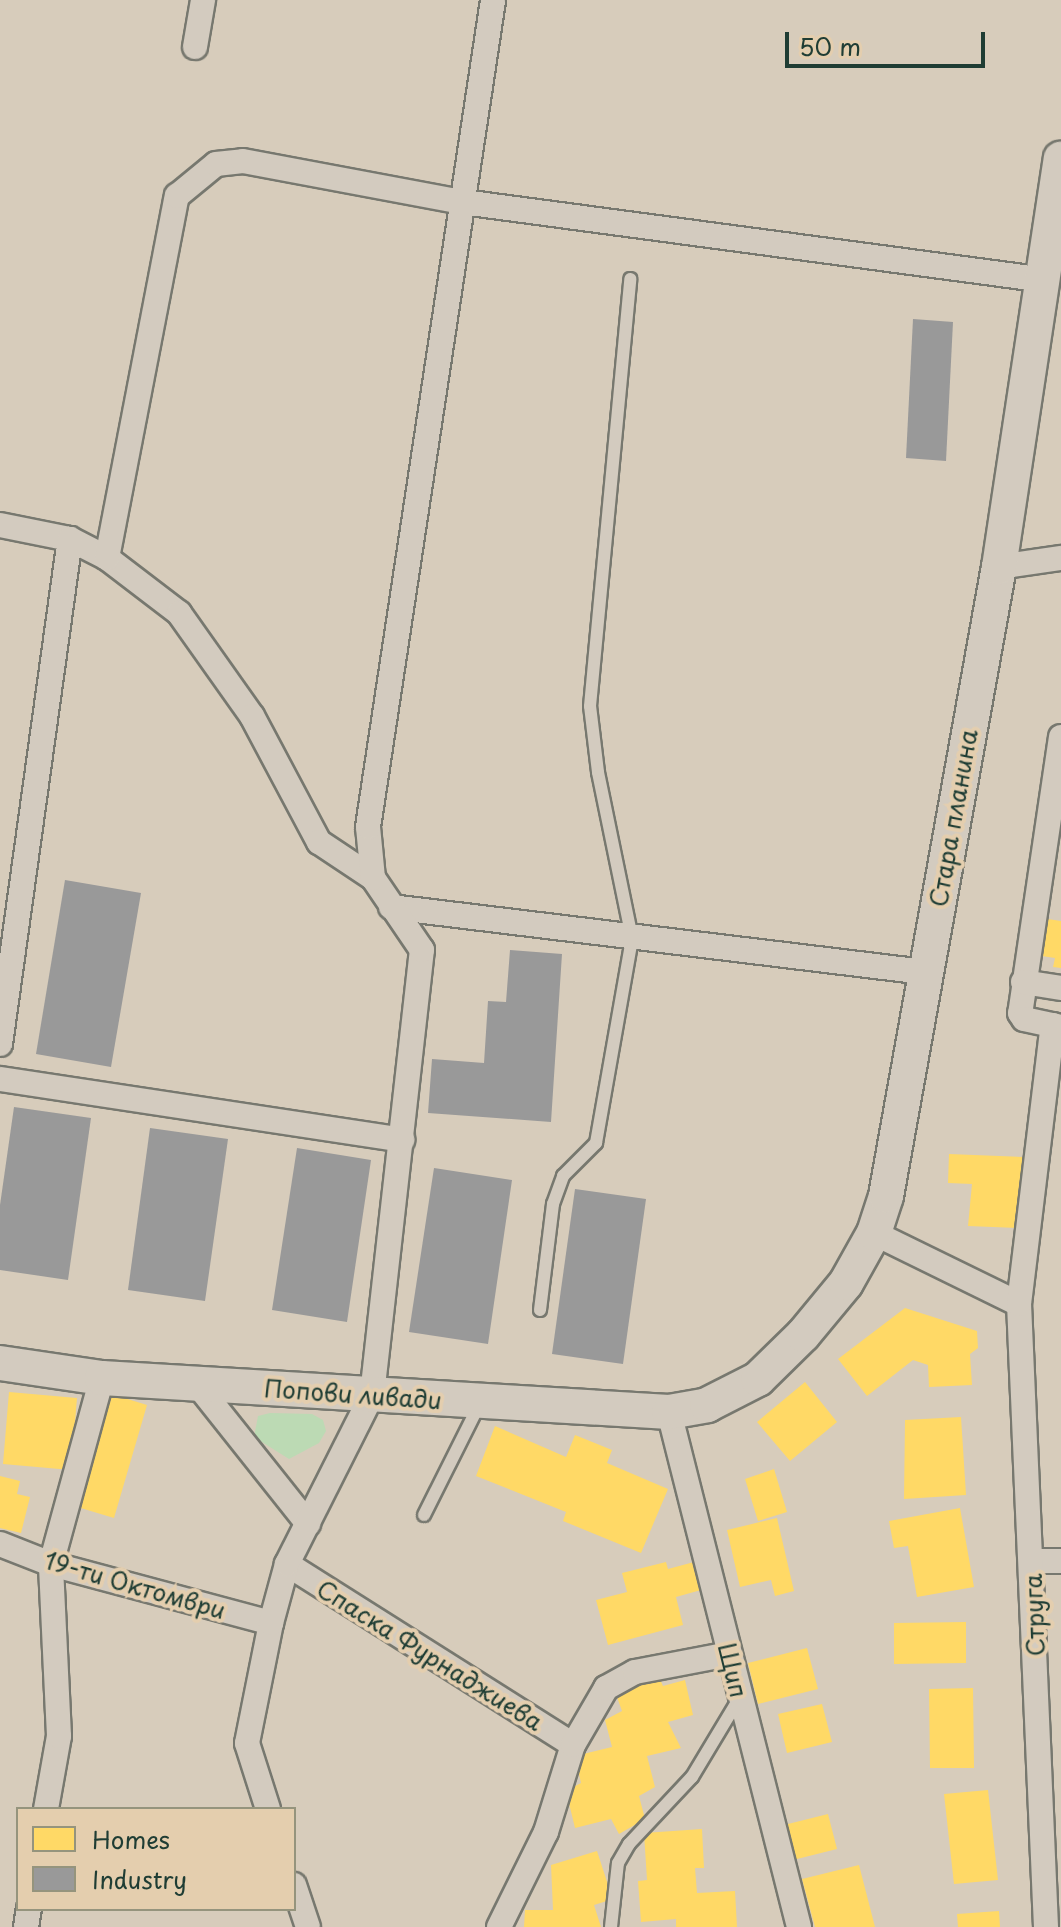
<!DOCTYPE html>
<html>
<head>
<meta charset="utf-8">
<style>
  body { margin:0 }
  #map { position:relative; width:1061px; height:1927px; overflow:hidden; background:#d7ccbb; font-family:"Playpen Sans",sans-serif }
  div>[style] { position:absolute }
  .green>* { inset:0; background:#bcdab4 }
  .homes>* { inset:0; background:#ffd966 }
  .industry>* { inset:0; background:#999 }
  .roads { filter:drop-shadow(2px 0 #77786f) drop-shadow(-2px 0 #77786f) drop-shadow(0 2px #77786f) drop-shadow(0 -2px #77786f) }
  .lane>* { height:12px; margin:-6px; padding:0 6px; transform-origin:6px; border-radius:6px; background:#d3cbbf }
  .street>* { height:24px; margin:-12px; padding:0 12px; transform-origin:12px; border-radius:12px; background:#d3cbbf }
  .secondary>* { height:34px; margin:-17px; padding:0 17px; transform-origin:17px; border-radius:17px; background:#d3cbbf }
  span { translate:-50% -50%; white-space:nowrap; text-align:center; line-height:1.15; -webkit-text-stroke:8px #e4ceae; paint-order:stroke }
  .street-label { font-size:24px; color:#1f3d34 }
  .legend { position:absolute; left:16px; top:1807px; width:280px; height:104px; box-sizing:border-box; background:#e4ceae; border:2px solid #95947d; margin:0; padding:10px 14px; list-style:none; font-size:24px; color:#1f3d34 }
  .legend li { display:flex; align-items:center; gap:16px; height:40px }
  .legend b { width:40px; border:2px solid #95947d }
  .scale { position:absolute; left:785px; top:32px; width:200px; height:36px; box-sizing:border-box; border:4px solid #1f3d34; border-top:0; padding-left:10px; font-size:24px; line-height:28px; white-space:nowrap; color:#1f3d34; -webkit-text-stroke:6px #e4ceae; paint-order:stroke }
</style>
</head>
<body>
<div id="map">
  <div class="green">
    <div style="clip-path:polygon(270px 1413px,312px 1414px,323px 1420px,326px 1431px,319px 1443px,289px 1459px,254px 1437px,258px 1416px)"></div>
  </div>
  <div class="homes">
    <div style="clip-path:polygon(1041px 918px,1061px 921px,1061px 968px,1053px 967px,1055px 958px,1035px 955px)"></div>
    <div style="clip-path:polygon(949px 1154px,1024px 1157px,1021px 1228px,968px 1226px,972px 1184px,948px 1183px)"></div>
    <div style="clip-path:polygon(905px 1308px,977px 1331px,978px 1348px,970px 1354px,972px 1385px,929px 1387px,928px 1365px,913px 1360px,867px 1396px,838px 1359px)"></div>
    <div style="clip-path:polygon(805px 1382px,837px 1422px,790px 1461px,757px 1422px)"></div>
    <div style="clip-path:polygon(9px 1392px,77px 1398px,71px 1470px,3px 1464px)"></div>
    <div style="clip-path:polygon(108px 1393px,147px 1405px,114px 1518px,74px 1506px)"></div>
    <div style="clip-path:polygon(961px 1417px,966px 1495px,904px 1499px,905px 1420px)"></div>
    <div style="clip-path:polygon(495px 1426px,566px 1457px,575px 1435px,612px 1450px,607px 1463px,668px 1489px,641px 1553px,563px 1521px,566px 1512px,476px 1476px)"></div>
    <div style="clip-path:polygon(774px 1469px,787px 1512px,758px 1521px,745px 1479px)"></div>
    <div style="clip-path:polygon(0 1476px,20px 1481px,17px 1494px,30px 1497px,21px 1533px,0 1528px)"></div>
    <div style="clip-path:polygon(960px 1508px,974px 1587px,917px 1597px,908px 1546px,894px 1548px,889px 1521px)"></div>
    <div style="clip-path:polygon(777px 1518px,794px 1591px,775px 1596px,771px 1580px,740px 1587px,727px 1530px)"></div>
    <div style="clip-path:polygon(666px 1562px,668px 1569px,694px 1562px,701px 1590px,676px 1597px,683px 1625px,608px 1645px,596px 1600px,627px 1592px,622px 1573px)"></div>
    <div style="clip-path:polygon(966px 1622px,966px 1663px,894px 1664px,894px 1623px)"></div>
    <div style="clip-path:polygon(807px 1648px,818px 1689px,758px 1704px,748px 1663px)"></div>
    <div style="clip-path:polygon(658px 1675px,663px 1686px,685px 1680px,693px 1715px,668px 1722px,681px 1748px,647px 1756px,655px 1787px,639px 1796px,645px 1819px,619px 1834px,611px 1819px,575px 1828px,566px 1791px,581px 1783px,575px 1756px,612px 1747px,605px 1720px,622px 1711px,613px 1686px)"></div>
    <div style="clip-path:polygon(973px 1688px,974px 1768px,930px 1768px,929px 1689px)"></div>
    <div style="clip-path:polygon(822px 1704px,832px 1742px,787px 1753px,778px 1714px)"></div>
    <div style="clip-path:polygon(988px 1790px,998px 1880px,954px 1884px,944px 1794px)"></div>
    <div style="clip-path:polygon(828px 1814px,837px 1849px,793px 1860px,784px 1825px)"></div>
    <div style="clip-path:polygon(702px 1829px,704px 1868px,695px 1868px,697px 1893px,735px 1891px,737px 1927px,676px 1927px,676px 1919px,641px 1922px,638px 1881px,647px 1880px,644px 1833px)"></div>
    <div style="clip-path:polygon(597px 1851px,611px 1894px,610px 1900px,594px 1905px,601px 1927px,524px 1927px,525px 1910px,553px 1910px,551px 1865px)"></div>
    <div style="clip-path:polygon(859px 1865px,875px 1927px,815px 1927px,802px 1879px)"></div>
    <div style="clip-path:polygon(999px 1911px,1000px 1927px,958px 1927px,957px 1914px)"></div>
  </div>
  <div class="industry">
    <div style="clip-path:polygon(913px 319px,953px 322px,946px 461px,906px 458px)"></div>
    <div style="clip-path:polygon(65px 880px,141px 893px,111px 1067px,36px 1054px)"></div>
    <div style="clip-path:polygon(510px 950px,562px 954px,551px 1122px,428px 1113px,432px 1059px,484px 1063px,488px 1001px,506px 1002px)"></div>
    <div style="clip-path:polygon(14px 1107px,91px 1118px,68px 1280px,0 1270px,0 1205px)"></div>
    <div style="clip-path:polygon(150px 1128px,228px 1139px,205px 1301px,128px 1290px)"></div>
    <div style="clip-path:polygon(297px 1148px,371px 1160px,347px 1322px,272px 1310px)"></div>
    <div style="clip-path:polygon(434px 1168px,512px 1180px,488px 1344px,409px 1332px)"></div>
    <div style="clip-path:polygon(575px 1189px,646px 1199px,623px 1364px,552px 1354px)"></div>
  </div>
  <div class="roads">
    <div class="lane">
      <div style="left:540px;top:1310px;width:107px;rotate:-83deg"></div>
      <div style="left:553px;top:1204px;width:30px;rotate:-70deg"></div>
      <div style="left:563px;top:1176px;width:47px;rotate:-45deg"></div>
      <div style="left:596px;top:1143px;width:208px;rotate:-80deg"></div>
      <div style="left:632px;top:938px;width:169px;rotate:-101.6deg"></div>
      <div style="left:598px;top:772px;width:66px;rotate:-96.9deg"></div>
      <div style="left:590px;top:706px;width:429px;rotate:-84.6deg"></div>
      <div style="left:424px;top:1515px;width:125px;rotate:-63.4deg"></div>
      <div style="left:611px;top:1927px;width:64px;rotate:-83.8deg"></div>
      <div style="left:618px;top:1863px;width:22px;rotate:-60deg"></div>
      <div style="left:629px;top:1844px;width:92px;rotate:-46.8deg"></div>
      <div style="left:692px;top:1777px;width:93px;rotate:-59deg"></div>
    </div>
    <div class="street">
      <div style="left:195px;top:47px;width:48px;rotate:-80.3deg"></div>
      <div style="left:0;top:525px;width:71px;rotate:11.3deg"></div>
      <div style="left:70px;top:539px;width:42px;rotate:27.2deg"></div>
      <div style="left:107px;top:558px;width:91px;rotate:37.4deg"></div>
      <div style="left:179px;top:613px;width:126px;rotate:54.7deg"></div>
      <div style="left:252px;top:716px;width:143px;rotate:62deg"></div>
      <div style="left:319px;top:842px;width:65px;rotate:33.7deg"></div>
      <div style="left:107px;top:558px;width:369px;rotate:-79.1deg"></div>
      <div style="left:177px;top:196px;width:50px;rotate:-39.4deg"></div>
      <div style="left:216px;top:164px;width:27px;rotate:-6deg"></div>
      <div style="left:243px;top:161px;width:224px;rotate:10.6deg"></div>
      <div style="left:463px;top:202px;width:587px;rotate:7.63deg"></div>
      <div style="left:999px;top:567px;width:63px;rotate:-8.3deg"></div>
      <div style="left:1061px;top:737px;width:279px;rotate:98.4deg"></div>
      <div style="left:1020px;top:1013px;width:7px;rotate:56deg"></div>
      <div style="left:1024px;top:1019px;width:38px;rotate:12deg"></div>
      <div style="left:391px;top:907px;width:537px;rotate:6.95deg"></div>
      <div style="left:1023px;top:982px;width:38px;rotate:9deg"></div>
      <div style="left:0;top:1044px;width:510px;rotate:-82.11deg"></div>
      <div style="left:0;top:1079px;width:407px;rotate:8.6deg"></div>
      <div style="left:874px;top:1233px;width:161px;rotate:26.1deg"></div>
      <div style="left:196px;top:1383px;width:180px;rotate:51.5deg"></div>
      <div style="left:669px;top:1412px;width:531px;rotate:75.83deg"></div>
      <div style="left:0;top:1544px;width:55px;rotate:21.4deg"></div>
      <div style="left:51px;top:1564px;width:228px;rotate:15deg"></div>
      <div style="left:1031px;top:1561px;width:30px"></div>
      <div style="left:287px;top:1564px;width:338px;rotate:32.3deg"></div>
      <div style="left:46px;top:1809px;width:74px;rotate:-79.9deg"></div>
      <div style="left:59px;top:1736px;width:172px;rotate:-92.7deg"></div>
      <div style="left:51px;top:1564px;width:193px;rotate:-74.7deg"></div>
      <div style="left:268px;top:1809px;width:69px;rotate:-107.7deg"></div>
      <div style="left:247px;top:1743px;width:122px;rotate:-78.7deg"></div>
      <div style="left:271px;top:1623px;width:61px;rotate:-74.8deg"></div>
      <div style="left:287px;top:1564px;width:189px;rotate:-63.3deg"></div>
      <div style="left:372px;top:1395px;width:448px;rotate:-83.6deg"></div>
      <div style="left:422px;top:950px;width:87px;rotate:-124.2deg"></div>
      <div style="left:373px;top:878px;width:51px;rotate:-95.6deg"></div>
      <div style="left:368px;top:827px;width:836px;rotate:-81.4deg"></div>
      <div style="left:294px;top:1885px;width:44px;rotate:71.6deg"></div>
      <div style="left:26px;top:1927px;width:18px;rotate:-81deg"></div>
      <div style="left:499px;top:1927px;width:106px;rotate:-63.7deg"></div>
      <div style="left:546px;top:1832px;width:91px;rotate:-72.8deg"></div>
      <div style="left:573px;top:1745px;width:66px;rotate:-59.9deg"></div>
      <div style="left:606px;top:1688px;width:33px;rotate:-29deg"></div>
      <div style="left:635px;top:1672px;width:96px;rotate:-10.8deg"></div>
      <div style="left:1046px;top:1927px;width:624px;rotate:-92.48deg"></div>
      <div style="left:1019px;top:1304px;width:281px;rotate:-83.1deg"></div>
    </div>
    <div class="secondary">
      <div style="left:0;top:1363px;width:103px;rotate:8.4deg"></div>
      <div style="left:102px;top:1378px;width:568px;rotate:3.43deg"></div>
      <div style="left:669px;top:1412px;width:39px;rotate:-10deg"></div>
      <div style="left:707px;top:1405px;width:57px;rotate:-27deg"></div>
      <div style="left:758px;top:1379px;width:63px;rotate:-44.4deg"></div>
      <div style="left:803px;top:1335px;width:67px;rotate:-50.4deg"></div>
      <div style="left:846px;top:1283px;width:57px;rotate:-60.8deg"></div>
      <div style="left:874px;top:1233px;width:39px;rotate:-72deg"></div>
      <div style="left:886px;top:1196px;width:639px;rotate:-79.82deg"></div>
      <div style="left:999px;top:567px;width:413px;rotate:-81.4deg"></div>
    </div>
  </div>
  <div class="street-label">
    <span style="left:953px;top:818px;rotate:-80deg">Стара планина</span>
    <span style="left:353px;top:1394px;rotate:4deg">Попови ливади</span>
    <span style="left:135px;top:1585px;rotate:16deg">19-ти Октомври</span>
    <span style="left:1034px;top:1615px;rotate:-92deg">Струга</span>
    <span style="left:430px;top:1655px;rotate:32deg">Спаска Фурнаджиева</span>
    <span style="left:733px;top:1670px;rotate:76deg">Щип</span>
  </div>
  <ul class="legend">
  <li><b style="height:22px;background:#ffd966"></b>Homes</li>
  <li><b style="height:22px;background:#999"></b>Industry</li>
  </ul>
  <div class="scale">50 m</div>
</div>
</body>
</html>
